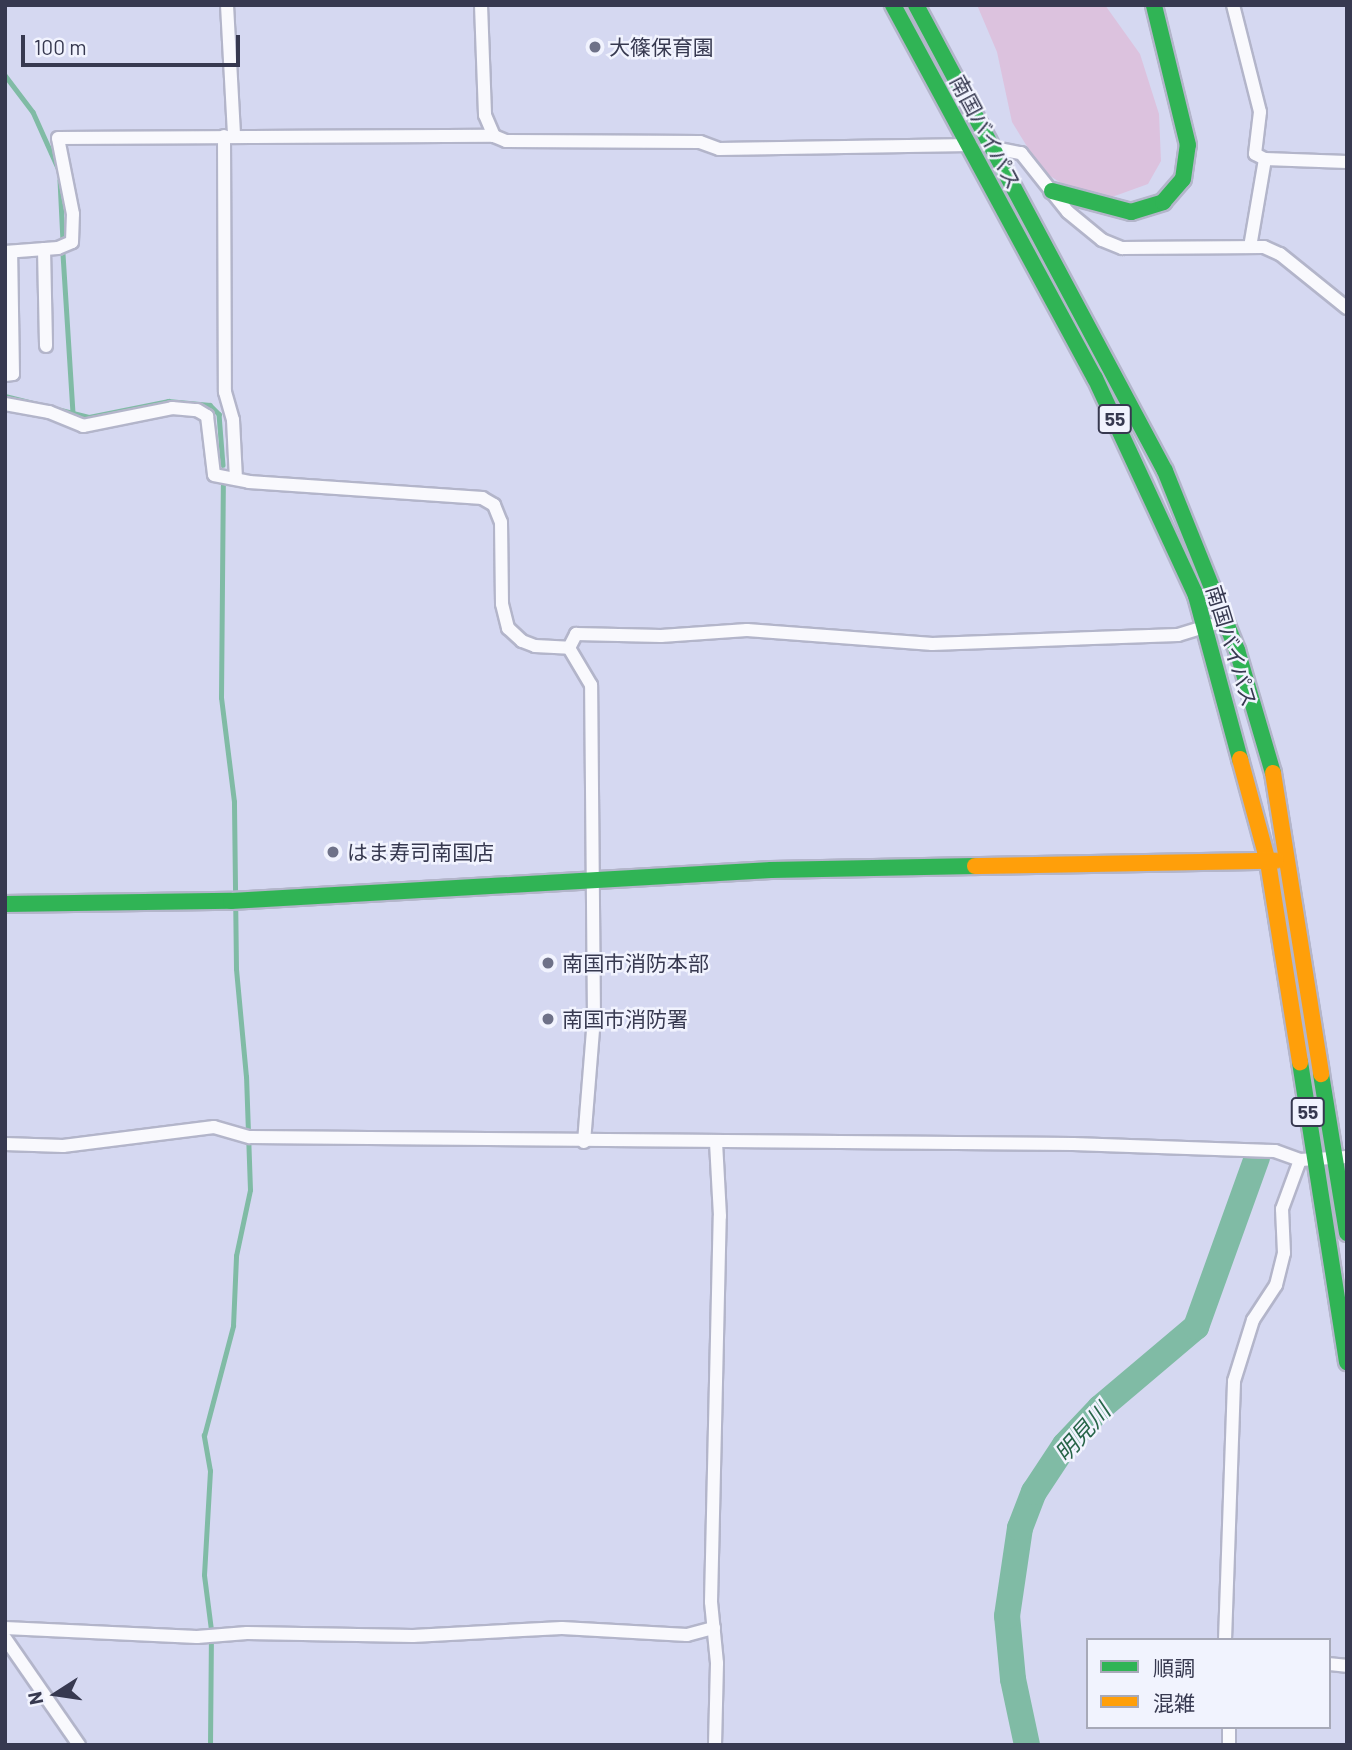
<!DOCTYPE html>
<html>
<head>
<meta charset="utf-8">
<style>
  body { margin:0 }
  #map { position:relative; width:1352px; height:1750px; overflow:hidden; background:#d5d8f1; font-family:Barlow,"Noto Sans JP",sans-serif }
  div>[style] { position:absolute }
  .green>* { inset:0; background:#dcc2de }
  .stream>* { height:4.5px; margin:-2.25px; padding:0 2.25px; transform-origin:2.25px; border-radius:2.25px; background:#80bba5 }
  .river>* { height:26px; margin:-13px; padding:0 13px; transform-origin:13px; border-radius:13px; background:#80bba5 }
  .roads { filter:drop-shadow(2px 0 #b3b5ca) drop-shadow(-2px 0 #b3b5ca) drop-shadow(0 2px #b3b5ca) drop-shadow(0 -2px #b3b5ca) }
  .street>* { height:12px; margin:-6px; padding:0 6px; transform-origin:6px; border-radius:6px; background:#f9f9fd }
  .fast>* { height:16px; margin:-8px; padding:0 8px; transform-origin:8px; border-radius:8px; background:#30b455 }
  .slow>* { height:16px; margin:-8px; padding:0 8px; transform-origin:8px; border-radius:8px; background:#ff9f0a }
  .dots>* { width:19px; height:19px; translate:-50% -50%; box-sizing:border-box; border:4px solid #f1f3fe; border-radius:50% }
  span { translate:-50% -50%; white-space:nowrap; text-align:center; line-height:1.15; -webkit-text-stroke:5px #f1f3fe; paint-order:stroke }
  .shield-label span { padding:2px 5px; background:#f1f3fe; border:2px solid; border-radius:5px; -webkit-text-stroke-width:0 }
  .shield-label { font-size:19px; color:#373950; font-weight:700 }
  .poi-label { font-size:21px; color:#373950 }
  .left { translate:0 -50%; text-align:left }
  .street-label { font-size:21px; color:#373950 }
  .water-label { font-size:23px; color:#276548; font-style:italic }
  .frame { position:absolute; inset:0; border:7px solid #373950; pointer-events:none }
  .legend { position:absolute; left:1086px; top:1638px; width:245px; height:91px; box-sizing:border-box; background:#f1f3fe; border:2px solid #a7a9b8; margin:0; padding:9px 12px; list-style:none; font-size:21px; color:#373950 }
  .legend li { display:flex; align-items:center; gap:14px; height:35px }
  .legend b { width:35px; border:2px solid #a7a9b8 }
  .north { position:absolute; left:21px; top:1659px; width:70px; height:70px; -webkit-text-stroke:5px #f1f3fe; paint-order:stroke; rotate:258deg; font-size:19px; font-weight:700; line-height:28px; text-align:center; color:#373950 }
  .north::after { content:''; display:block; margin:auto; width:24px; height:32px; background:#373950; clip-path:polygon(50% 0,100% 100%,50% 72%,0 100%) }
  .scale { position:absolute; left:21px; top:35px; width:219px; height:32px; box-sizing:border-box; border:4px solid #373950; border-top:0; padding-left:9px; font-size:21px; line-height:24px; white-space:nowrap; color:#373950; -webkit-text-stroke:5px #f1f3fe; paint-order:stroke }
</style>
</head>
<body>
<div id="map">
  <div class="green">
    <div style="clip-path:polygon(977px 5px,1105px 5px,1140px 54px,1159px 114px,1161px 161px,1148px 184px,1112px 197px,1074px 191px,1042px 171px,1012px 122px,997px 52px)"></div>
  </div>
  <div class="stream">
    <div style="left:5px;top:75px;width:46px;rotate:52.9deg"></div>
    <div style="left:33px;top:112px;width:61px;rotate:65.9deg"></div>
    <div style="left:60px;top:180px;width:61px;rotate:87.2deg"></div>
    <div style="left:63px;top:254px;width:158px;rotate:86.4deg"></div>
    <div style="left:5px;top:396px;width:87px;rotate:14deg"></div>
    <div style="left:89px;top:417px;width:81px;rotate:-11.4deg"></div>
    <div style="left:168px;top:401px;width:42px;rotate:5.4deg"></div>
    <div style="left:210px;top:405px;width:13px;rotate:45deg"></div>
    <div style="left:219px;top:414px;width:51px;rotate:85.5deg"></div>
    <div style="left:210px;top:1745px;width:115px;rotate:-89.5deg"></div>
    <div style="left:211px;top:1630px;width:55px;rotate:-97.3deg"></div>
    <div style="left:204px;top:1575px;width:104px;rotate:-86.7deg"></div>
    <div style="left:210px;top:1471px;width:36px;rotate:-100deg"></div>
    <div style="left:204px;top:1436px;width:114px;rotate:-75.2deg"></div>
    <div style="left:233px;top:1326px;width:70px;rotate:-87.5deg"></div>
    <div style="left:236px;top:1256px;width:67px;rotate:-78deg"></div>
    <div style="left:250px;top:1190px;width:113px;rotate:-92deg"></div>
    <div style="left:246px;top:1077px;width:108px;rotate:-95.3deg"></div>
    <div style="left:236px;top:969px;width:167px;rotate:-90.7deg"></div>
    <div style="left:234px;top:802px;width:105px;rotate:-97.1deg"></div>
    <div style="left:221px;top:698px;width:212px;rotate:-89.5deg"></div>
  </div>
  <div class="river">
    <div style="left:1027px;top:1745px;width:67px;rotate:-102deg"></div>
    <div style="left:1013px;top:1679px;width:63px;rotate:-95.4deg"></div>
    <div style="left:1007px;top:1616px;width:89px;rotate:-81.6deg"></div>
    <div style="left:1020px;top:1528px;width:39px;rotate:-69deg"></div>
    <div style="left:1034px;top:1492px;width:56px;rotate:-56.6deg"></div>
    <div style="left:1065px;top:1445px;width:51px;rotate:-46.6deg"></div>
    <div style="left:1100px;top:1408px;width:126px;rotate:-40.2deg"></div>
    <div style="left:1196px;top:1327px;width:180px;rotate:-70.2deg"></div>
  </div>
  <div class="roads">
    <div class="street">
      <div style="left:227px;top:5px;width:131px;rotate:86.9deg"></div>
      <div style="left:481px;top:5px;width:110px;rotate:87.9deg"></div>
      <div style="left:485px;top:115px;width:23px;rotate:67deg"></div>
      <div style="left:1233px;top:5px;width:110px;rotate:75.8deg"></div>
      <div style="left:1260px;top:112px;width:42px;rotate:96.8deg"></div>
      <div style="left:1255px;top:154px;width:11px;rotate:27deg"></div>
      <div style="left:224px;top:136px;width:256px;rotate:89.8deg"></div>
      <div style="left:225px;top:392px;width:29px;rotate:74deg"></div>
      <div style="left:233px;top:420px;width:59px;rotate:87.1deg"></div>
      <div style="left:989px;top:147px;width:33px;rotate:11deg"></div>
      <div style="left:1021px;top:153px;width:75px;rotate:51.5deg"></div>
      <div style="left:1068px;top:212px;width:44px;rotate:39.5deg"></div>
      <div style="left:1102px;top:240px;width:22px;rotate:22deg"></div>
      <div style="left:1122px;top:248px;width:142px;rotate:-0.4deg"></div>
      <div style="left:1264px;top:247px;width:17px;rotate:24deg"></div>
      <div style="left:1280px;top:254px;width:86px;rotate:38.9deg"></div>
      <div style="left:1250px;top:247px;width:89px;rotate:-80.3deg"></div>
      <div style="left:1265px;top:159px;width:82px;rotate:2.1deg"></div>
      <div style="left:44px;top:249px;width:97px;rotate:88.8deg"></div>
      <div style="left:5px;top:252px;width:53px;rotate:-4.3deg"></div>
      <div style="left:58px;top:248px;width:15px;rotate:-23deg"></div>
      <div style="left:72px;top:242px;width:28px;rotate:-88deg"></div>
      <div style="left:73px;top:214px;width:77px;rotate:-101.2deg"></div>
      <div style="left:58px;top:138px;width:436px;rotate:-0.3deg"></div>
      <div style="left:494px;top:136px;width:13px;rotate:23deg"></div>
      <div style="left:506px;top:141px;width:194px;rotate:0.3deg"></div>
      <div style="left:700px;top:142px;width:20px;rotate:20deg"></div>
      <div style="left:719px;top:149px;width:252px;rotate:-0.9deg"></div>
      <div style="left:5px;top:375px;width:8px;rotate:-7deg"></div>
      <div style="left:13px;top:374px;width:122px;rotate:-90.9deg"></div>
      <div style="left:5px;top:404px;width:45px;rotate:10.3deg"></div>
      <div style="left:49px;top:412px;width:37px;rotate:22deg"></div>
      <div style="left:83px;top:426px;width:91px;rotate:-11.4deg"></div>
      <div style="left:172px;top:408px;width:25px;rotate:5deg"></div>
      <div style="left:197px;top:410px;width:12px;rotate:31deg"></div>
      <div style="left:207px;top:416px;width:59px;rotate:83.2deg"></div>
      <div style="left:214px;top:475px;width:36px;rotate:11deg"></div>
      <div style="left:249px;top:482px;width:234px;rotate:3.9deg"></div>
      <div style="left:482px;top:498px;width:14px;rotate:30deg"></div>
      <div style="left:494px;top:505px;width:18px;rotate:68deg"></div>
      <div style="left:501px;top:522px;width:82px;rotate:89.3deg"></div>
      <div style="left:502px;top:604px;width:25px;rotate:76deg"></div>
      <div style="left:508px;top:628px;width:19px;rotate:43deg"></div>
      <div style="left:522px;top:641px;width:14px;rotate:21deg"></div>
      <div style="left:535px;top:646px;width:34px;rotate:3deg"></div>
      <div style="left:584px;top:1142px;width:124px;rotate:-85.4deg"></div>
      <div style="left:594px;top:1018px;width:333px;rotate:-90.5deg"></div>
      <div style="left:591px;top:685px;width:43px;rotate:-120.7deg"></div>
      <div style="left:569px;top:648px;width:16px;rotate:-63deg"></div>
      <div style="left:576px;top:634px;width:85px;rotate:1.3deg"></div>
      <div style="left:661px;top:636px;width:86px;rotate:-4deg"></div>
      <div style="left:747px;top:630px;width:186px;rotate:4.3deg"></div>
      <div style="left:932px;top:644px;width:246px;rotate:-2.1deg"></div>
      <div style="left:1178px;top:635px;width:34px;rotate:-17deg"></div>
      <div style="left:5px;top:1144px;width:58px;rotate:2deg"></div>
      <div style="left:63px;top:1146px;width:152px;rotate:-7.2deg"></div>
      <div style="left:214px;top:1127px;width:37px;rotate:16deg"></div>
      <div style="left:250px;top:1137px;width:823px;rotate:0.49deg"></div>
      <div style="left:1073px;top:1144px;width:202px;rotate:2deg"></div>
      <div style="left:1275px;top:1151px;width:27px;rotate:20deg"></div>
      <div style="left:1300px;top:1160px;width:47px;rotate:-3.7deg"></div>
      <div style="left:5px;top:1628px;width:192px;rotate:2.7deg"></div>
      <div style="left:197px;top:1637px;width:50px;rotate:-4.6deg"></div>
      <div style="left:247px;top:1633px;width:166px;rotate:1deg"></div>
      <div style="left:413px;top:1636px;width:149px;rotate:-3.1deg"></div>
      <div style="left:562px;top:1628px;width:125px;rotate:3.2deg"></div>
      <div style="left:687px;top:1635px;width:28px;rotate:-15deg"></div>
      <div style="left:5px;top:1638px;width:130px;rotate:55.3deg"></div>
      <div style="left:1225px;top:1640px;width:259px;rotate:-88deg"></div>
      <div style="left:1234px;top:1381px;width:64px;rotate:-72.7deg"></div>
      <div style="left:1253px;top:1320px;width:42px;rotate:-56.7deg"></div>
      <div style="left:1276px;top:1285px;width:33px;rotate:-76deg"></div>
      <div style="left:1284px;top:1253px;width:44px;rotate:-92.6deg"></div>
      <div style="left:1282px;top:1209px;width:52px;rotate:-69.8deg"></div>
      <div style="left:1329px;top:1664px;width:18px;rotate:6deg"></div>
      <div style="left:715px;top:1745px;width:82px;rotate:-88.6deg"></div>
      <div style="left:717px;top:1663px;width:61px;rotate:-95.6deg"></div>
      <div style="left:711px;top:1602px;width:386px;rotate:-88.7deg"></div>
      <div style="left:720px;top:1216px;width:75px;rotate:-93.1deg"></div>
      <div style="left:1229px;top:1745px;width:18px;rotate:-90deg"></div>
    </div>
    <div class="fast">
      <div style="left:893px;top:5px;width:424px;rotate:61.6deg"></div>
      <div style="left:1095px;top:378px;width:240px;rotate:65.1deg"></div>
      <div style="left:1196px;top:596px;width:169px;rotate:74.9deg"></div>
      <div style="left:916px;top:5px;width:528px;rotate:61.88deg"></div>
      <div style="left:1165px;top:471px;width:193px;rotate:68.1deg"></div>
      <div style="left:1237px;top:650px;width:128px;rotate:73.7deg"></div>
      <div style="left:1052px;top:191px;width:82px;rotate:14.9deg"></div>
      <div style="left:1131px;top:212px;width:34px;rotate:-17deg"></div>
      <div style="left:1163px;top:202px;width:30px;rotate:-49deg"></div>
      <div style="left:1183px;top:179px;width:34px;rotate:-82deg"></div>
      <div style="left:1188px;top:145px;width:144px;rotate:-103.7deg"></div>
      <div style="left:5px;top:904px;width:226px;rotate:-0.8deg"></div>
      <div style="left:231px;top:901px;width:541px;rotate:-3.29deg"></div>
      <div style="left:771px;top:870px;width:204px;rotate:-1.1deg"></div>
      <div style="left:1300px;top:1062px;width:304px;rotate:81.1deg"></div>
      <div style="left:1321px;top:1074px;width:161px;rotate:80.7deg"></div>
    </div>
    <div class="slow">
      <div style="left:1240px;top:759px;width:107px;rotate:74.8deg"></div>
      <div style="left:1268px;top:862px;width:203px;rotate:80.9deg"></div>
      <div style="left:1273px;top:773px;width:305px;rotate:80.9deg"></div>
      <div style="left:975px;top:866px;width:301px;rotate:-1deg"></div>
    </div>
  </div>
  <div class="dots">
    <div style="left:595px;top:47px;background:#6e7188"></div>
    <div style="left:333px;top:852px;background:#6e7188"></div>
    <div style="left:548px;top:963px;background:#6e7188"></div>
    <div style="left:548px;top:1019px;background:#6e7188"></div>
  </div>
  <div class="shield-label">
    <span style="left:1115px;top:419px">55</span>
    <span style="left:1308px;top:1112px">55</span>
  </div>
  <div class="poi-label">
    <span class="left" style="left:609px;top:47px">大篠保育園</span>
    <span class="left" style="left:347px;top:852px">はま寿司南国店</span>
    <span class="left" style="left:562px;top:963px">南国市消防本部</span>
    <span class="left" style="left:562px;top:1019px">南国市消防署</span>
  </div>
  <div class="street-label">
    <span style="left:986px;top:132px;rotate:62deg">南国バイパス</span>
    <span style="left:1232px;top:646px;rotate:73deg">南国バイパス</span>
  </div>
  <div class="water-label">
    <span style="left:1082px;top:1432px;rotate:-48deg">明見川</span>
  </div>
  <div class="frame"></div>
  <ul class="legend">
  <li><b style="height:9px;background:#30b455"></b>順調</li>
  <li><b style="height:9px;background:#ff9f0a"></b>混雑</li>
  </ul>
  <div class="north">N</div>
  <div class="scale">100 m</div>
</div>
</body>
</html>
